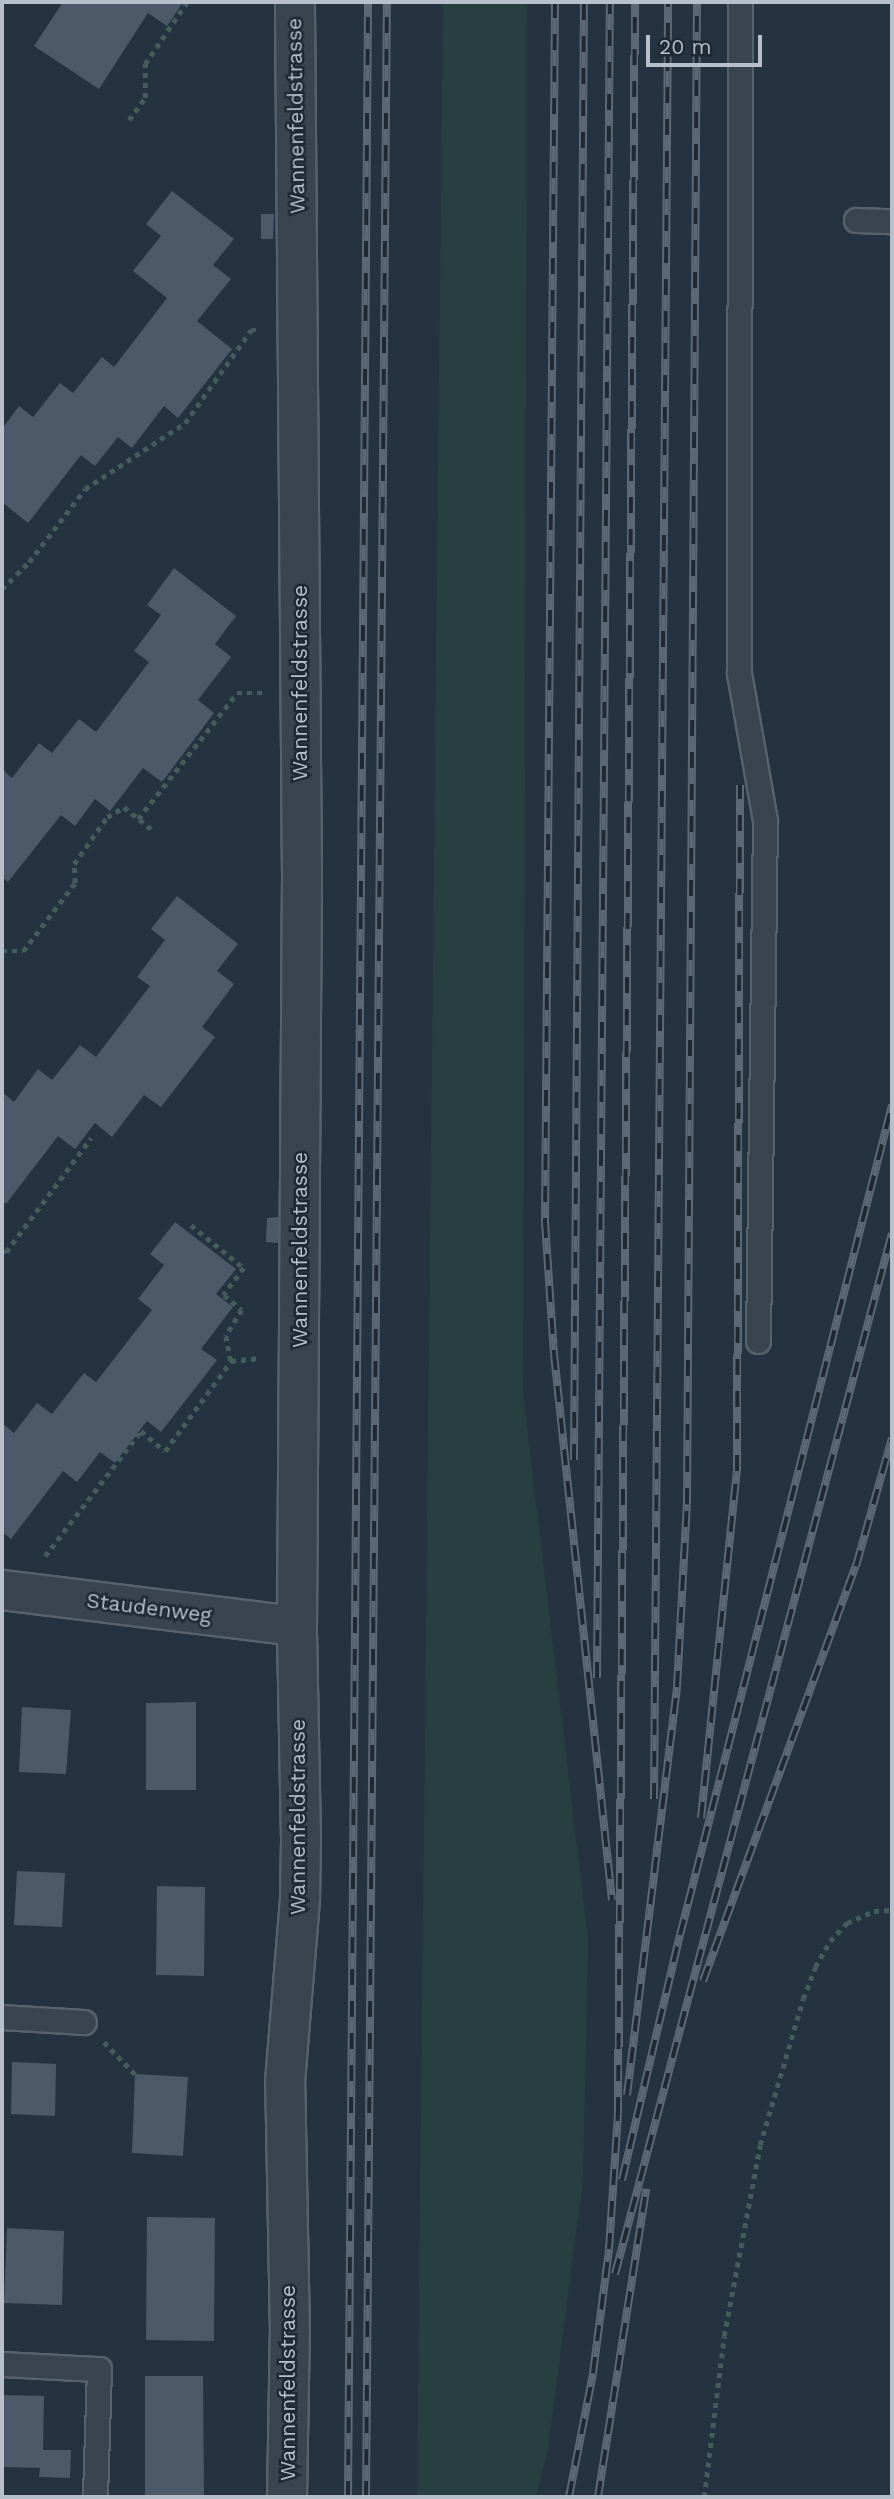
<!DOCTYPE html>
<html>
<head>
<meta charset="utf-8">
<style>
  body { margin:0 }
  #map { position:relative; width:894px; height:2499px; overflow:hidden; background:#25323f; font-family:"Work Sans",sans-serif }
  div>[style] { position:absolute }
  .green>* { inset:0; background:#273f40 }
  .building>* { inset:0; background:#4b5968 }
  .path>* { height:4.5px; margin-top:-2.25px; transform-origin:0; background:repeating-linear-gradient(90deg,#455b5d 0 5px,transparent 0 10px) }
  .roads { filter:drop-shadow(2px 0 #57626d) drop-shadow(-2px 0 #57626d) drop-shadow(0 2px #57626d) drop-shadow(0 -2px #57626d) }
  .service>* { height:23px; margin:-11.5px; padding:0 11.5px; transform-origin:11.5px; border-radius:11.5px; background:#39444f }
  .minor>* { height:38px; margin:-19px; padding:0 19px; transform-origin:19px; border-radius:19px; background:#39444f }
  .rail>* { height:8px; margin-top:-4px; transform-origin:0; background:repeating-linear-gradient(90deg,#1e2934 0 16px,#5c6876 0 32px); box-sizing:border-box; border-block:2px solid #5c6876 }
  span { translate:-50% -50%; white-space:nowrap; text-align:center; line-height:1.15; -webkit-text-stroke:5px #1e2934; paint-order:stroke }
  .street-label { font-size:21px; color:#b6bfca }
  .frame { position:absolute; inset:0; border:4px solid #b6bfca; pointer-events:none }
  .scale { position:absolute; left:646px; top:35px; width:116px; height:32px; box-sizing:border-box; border:4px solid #b6bfca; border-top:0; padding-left:9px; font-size:21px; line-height:24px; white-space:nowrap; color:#b6bfca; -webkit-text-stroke:5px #1e2934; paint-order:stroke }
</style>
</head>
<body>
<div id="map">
  <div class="green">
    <div style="clip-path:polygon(443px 2px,527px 2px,523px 1393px,588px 1939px,583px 2179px,548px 2450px,536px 2497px,417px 2497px)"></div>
  </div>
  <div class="building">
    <div style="clip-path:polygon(63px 2px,183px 2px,167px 26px,148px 13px,99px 89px,34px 46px)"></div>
    <div style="clip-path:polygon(172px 191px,234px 239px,213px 265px,231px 279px,197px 321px,232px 349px,178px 418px,164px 406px,132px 448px,118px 437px,95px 466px,81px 455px,28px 523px,2px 502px,2px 429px,19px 406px,33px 417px,60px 383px,73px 393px,102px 357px,114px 367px,167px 298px,133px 271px,161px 236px,146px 224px)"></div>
    <div style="clip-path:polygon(261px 214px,274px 214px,273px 239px,261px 239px)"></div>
    <div style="clip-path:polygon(174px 568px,236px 616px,215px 644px,231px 657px,198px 700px,214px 713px,162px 782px,143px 768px,110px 811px,95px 799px,75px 826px,61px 815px,8px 882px,2px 877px,2px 769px,12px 778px,39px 743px,52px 753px,79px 719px,96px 732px,149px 662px,134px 651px,161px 615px,147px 605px)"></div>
    <div style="clip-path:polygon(177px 896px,238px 944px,217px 971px,234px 984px,202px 1027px,215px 1037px,161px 1107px,144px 1095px,112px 1137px,95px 1123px,75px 1149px,58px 1136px,6px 1204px,2px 1201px,2px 1092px,14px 1102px,38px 1069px,52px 1080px,80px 1045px,96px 1057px,150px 986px,137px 977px,165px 940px,151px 929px)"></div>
    <div style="clip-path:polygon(278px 1217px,278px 1243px,266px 1242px,267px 1218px)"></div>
    <div style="clip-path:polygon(175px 1222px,236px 1269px,216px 1294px,233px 1307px,201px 1349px,217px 1360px,161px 1432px,147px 1421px,115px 1463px,100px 1452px,77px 1482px,63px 1471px,11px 1539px,2px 1532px,2px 1423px,14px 1433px,37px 1403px,52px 1414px,84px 1373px,96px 1382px,152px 1310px,138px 1299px,164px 1265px,150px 1254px)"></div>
    <div style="clip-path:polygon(196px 1702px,196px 1790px,146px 1790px,146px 1703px)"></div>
    <div style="clip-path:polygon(22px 1707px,71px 1710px,66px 1774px,19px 1772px)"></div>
    <div style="clip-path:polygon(17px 1871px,65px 1873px,62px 1927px,14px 1925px)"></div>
    <div style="clip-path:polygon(157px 1886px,205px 1887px,204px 1976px,156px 1975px)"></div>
    <div style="clip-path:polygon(12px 2062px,56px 2064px,55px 2116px,11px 2114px)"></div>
    <div style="clip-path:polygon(135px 2074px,188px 2077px,183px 2156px,132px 2153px)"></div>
    <div style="clip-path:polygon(147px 2217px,215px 2218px,214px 2341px,146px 2340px)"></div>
    <div style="clip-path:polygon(7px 2228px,64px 2231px,62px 2305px,4px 2303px)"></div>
    <div style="clip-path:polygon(145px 2376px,203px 2376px,204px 2497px,145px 2497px)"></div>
    <div style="clip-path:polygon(2px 2395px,44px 2396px,43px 2450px,71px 2450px,70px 2478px,39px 2477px,40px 2468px,2px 2467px)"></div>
  </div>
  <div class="path">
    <div style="left:129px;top:120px;width:27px;rotate:-54deg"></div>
    <div style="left:145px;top:98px;width:34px;rotate:-90deg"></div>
    <div style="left:145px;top:64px;width:75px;rotate:-55.9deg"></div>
    <div style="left:2px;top:589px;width:38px;rotate:-45deg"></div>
    <div style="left:29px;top:562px;width:92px;rotate:-52.5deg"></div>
    <div style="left:85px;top:489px;width:120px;rotate:-33.4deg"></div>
    <div style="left:185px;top:423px;width:114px;rotate:-54.6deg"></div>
    <div style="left:251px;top:330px;width:9px"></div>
    <div style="left:138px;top:819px;width:160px;rotate:-51.8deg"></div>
    <div style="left:237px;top:693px;width:25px"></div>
    <div style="left:2px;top:951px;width:21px"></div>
    <div style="left:23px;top:951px;width:86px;rotate:-52.6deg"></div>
    <div style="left:75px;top:883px;width:19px;rotate:-93deg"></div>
    <div style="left:74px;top:864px;width:57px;rotate:-54.9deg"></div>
    <div style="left:107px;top:817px;width:20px;rotate:-30deg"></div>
    <div style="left:124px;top:807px;width:38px;rotate:39deg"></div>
    <div style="left:191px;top:1225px;width:68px;rotate:39.1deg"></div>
    <div style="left:244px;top:1268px;width:34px;rotate:127deg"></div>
    <div style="left:224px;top:1295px;width:23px;rotate:40deg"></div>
    <div style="left:242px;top:1310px;width:31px;rotate:122deg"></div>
    <div style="left:226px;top:1336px;width:25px;rotate:79deg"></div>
    <div style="left:2px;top:1252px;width:4px"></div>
    <div style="left:6px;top:1252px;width:142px;rotate:-53.3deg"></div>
    <div style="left:45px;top:1556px;width:158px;rotate:-52.5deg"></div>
    <div style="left:141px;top:1431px;width:31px;rotate:40deg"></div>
    <div style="left:165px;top:1451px;width:112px;rotate:-53.7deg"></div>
    <div style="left:231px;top:1361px;width:28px;rotate:-6deg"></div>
    <div style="left:104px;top:2042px;width:45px;rotate:45.9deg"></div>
    <div style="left:704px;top:2497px;width:162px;rotate:-82.9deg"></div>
    <div style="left:724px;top:2336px;width:194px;rotate:-79.3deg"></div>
    <div style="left:760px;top:2145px;width:152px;rotate:-73.6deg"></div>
    <div style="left:803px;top:1999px;width:34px;rotate:-69deg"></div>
    <div style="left:815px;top:1967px;width:30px;rotate:-60deg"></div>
    <div style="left:830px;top:1941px;width:25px;rotate:-47deg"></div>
    <div style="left:847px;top:1923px;width:30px;rotate:-24deg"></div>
    <div style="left:874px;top:1911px;width:18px;rotate:-3deg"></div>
  </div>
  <div class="roads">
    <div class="service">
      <div style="left:740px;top:2px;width:671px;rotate:90.09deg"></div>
      <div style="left:739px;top:673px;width:149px;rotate:80deg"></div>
      <div style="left:765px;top:820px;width:521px;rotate:90.77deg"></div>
      <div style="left:856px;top:220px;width:36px;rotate:2deg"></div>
      <div style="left:2px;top:2017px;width:82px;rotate:3.5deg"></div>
      <div style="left:2px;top:2364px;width:97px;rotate:3deg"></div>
      <div style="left:99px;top:2369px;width:128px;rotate:91.8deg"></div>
    </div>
    <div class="minor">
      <div style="left:2px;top:1590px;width:297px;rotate:7deg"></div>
      <div style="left:287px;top:2497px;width:164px;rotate:-89deg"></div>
      <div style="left:290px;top:2333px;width:251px;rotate:-91.1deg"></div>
      <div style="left:285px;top:2082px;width:185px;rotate:-85.3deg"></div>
      <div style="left:300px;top:1898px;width:58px;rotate:-89deg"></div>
      <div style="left:301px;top:1840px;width:214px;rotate:-91.1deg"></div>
      <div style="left:297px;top:1626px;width:748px;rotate:-89.62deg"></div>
      <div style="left:302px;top:878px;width:876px;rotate:-90.46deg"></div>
    </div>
  </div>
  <div class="rail">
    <div style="left:555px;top:2px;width:1220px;rotate:90.47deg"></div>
    <div style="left:545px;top:1222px;width:132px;rotate:86.1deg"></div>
    <div style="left:554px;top:1354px;width:549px;rotate:83.94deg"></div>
    <div style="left:574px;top:1460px;width:1458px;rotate:-89.61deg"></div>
    <div style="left:597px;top:1678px;width:1676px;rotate:-89.56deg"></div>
    <div style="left:654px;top:1799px;width:1797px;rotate:-89.55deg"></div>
    <div style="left:701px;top:1818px;width:349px;rotate:-84.1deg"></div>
    <div style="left:737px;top:1471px;width:686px;rotate:-89.75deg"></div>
    <div style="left:703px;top:1981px;width:442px;rotate:-69.8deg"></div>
    <div style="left:856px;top:1566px;width:133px;rotate:-74.3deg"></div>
    <div style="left:627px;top:2095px;width:411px;rotate:-83deg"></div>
    <div style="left:677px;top:1687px;width:183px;rotate:-86.9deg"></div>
    <div style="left:687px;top:1504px;width:1502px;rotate:-89.62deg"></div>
    <div style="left:622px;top:2180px;width:252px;rotate:-76.7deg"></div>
    <div style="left:680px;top:1935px;width:857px;rotate:-75.67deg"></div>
    <div style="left:615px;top:2274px;width:1077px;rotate:-75.1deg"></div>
    <div style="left:348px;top:2497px;width:2495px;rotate:-89.54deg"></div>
    <div style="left:366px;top:2497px;width:2495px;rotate:-89.52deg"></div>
    <div style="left:569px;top:2497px;width:126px;rotate:-79deg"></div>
    <div style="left:593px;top:2373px;width:125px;rotate:-82.6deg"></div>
    <div style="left:609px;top:2249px;width:136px;rotate:-86.2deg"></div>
    <div style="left:618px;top:2113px;width:2111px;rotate:-89.54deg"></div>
    <div style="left:598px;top:2497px;width:312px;rotate:-81.1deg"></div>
  </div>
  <div class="street-label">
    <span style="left:296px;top:116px;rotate:-91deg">Wannenfeldstrasse</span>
    <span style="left:300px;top:683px;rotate:-90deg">Wannenfeldstrasse</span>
    <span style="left:300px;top:1250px;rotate:-90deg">Wannenfeldstrasse</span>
    <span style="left:149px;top:1608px;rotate:7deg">Staudenweg</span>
    <span style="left:298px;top:1817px;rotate:-90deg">Wannenfeldstrasse</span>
    <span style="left:288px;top:2383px;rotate:-90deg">Wannenfeldstrasse</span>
  </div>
  <div class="frame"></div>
  <div class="scale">20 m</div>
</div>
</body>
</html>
